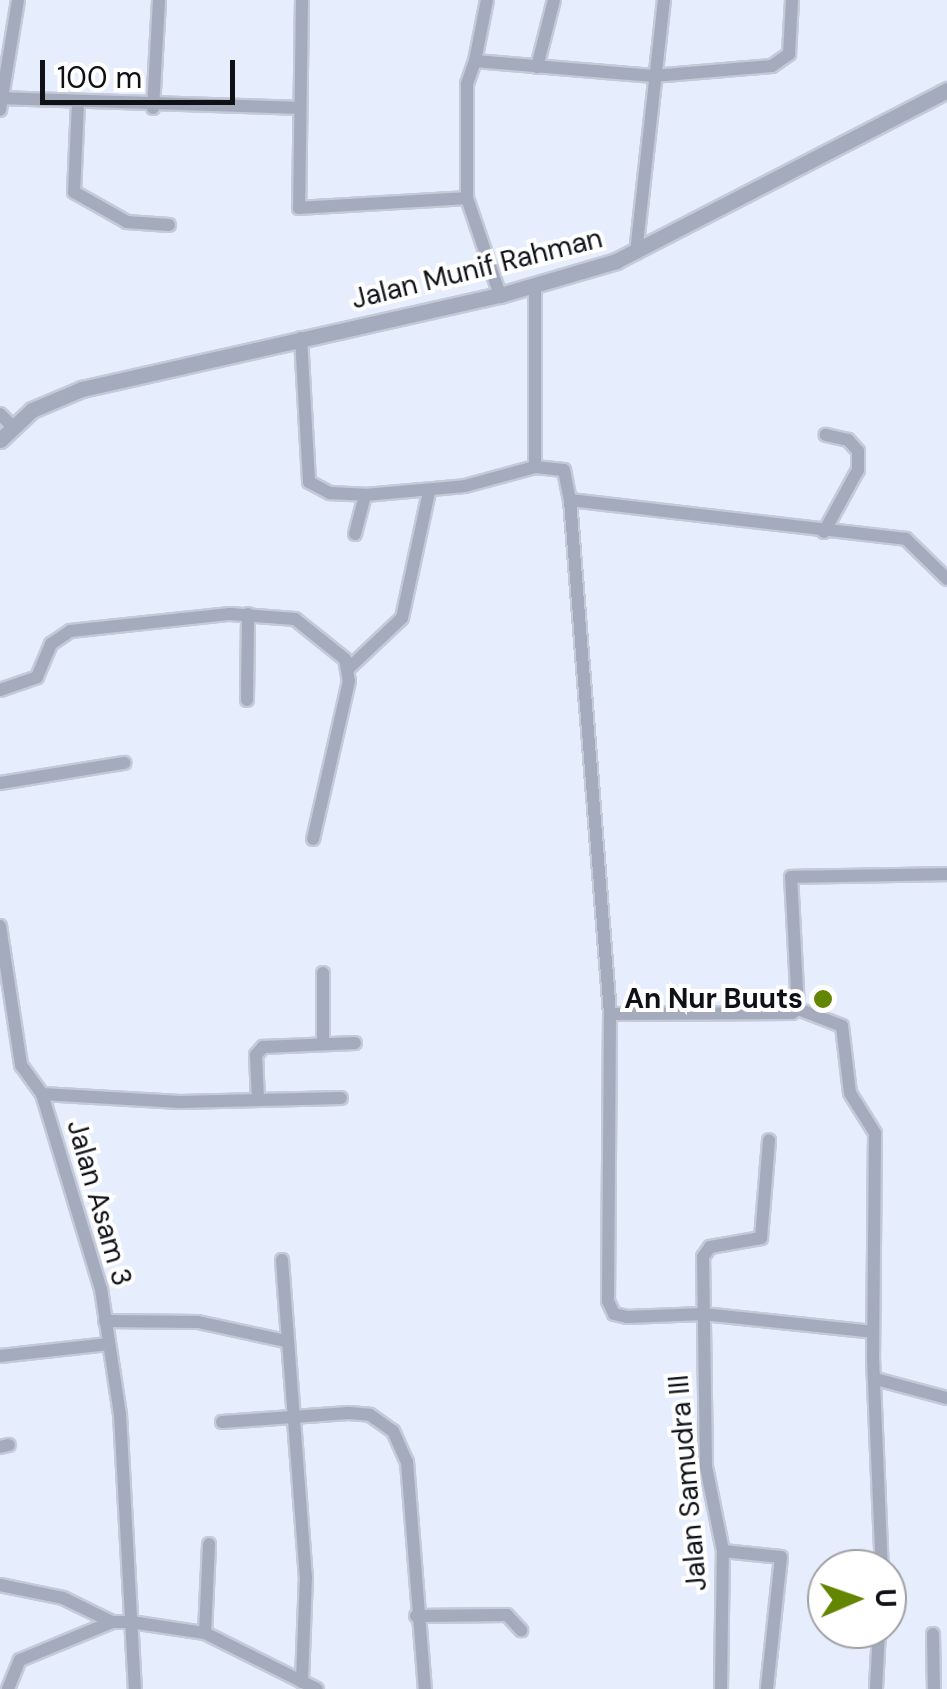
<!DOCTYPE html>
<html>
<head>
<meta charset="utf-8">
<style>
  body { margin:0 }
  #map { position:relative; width:947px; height:1689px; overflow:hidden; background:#e6edfd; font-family:"DM Sans",sans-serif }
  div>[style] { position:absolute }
  .roads { filter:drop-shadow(2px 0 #c4cad8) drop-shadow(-2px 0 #c4cad8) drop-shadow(0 2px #c4cad8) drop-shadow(0 -2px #c4cad8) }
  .minor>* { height:12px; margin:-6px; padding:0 6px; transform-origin:6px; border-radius:6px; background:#a3abbd }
  .tertiary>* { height:15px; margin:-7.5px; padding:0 7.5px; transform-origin:7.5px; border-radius:7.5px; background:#a3abbd }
  .dots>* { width:28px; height:28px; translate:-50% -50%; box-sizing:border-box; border:5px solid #fff; border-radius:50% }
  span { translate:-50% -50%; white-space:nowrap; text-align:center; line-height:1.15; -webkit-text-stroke:8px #fff; paint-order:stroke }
  .street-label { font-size:28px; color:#0f1117 }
  .poi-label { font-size:28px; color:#0f1117; font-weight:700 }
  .right { translate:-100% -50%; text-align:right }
  .north { position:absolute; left:807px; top:1549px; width:100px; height:100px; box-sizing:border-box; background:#fff; border:2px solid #9fa0a2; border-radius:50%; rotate:88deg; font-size:28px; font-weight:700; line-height:40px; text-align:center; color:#0f1117 }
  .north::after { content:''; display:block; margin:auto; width:35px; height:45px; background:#638500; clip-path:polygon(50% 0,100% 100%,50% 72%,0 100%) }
  .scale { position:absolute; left:40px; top:60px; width:195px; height:45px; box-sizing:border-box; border:5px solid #0f1117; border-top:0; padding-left:12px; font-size:30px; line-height:35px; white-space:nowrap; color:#0f1117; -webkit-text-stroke:8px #fff; paint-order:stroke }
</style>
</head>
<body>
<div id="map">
  <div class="roads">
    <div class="minor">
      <div style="left:302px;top:0;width:208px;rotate:90.8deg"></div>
      <div style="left:299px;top:208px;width:168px;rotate:-3.4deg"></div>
      <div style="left:475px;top:61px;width:62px;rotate:-78.9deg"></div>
      <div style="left:537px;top:67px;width:69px;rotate:-75.8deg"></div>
      <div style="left:0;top:98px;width:298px;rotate:1.9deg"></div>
      <div style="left:78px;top:102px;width:90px;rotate:92.5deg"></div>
      <div style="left:74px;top:192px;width:61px;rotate:29.5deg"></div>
      <div style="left:127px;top:222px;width:42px;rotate:4.1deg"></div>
      <div style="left:153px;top:108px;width:108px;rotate:-86.8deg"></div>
      <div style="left:0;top:110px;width:111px;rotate:-80.7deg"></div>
      <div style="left:636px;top:253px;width:255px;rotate:-83.7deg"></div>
      <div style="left:500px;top:295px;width:102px;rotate:-108.8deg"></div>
      <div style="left:467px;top:198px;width:114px;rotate:-90deg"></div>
      <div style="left:467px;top:84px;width:24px;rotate:-71deg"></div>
      <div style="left:475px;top:61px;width:179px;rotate:4.8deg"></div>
      <div style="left:653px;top:76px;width:119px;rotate:-4.8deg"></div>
      <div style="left:772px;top:66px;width:21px;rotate:-35deg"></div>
      <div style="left:789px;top:54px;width:54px;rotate:-86.8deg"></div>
      <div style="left:301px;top:338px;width:144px;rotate:86.8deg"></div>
      <div style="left:309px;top:482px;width:24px;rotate:28deg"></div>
      <div style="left:330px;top:493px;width:35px;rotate:3deg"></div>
      <div style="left:365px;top:495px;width:100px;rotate:-5.1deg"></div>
      <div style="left:465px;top:486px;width:73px;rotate:-15.2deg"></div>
      <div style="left:535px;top:467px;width:181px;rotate:-90deg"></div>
      <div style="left:0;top:414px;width:20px;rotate:45deg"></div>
      <div style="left:535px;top:467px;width:29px;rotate:6deg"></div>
      <div style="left:564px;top:470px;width:31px;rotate:79deg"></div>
      <div style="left:570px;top:500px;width:338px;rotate:6.6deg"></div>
      <div style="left:906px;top:539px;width:57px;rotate:44.3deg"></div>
      <div style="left:570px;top:500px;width:516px;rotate:85.55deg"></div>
      <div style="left:610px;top:1014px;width:287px;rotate:90.4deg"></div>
      <div style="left:608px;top:1301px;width:14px;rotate:65deg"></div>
      <div style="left:614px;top:1314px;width:13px;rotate:13deg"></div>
      <div style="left:627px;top:1317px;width:76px;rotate:-2.3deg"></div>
      <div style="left:703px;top:1314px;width:171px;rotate:6deg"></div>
      <div style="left:824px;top:532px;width:71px;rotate:-61.3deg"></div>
      <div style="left:858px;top:470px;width:19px;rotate:-90deg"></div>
      <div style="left:858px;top:451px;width:15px;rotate:-132deg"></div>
      <div style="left:848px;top:440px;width:23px;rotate:-167deg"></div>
      <div style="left:355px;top:534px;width:40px;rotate:-75.6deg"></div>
      <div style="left:348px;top:669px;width:74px;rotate:-43.4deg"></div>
      <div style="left:402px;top:618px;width:129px;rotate:-77.9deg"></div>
      <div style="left:0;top:690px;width:39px;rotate:-19deg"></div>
      <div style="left:37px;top:677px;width:36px;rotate:-67deg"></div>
      <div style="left:51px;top:644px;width:23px;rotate:-34deg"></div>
      <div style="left:70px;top:631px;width:161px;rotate:-6.1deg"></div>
      <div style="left:230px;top:614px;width:65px;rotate:4.4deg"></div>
      <div style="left:295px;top:619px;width:64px;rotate:38.7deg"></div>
      <div style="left:345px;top:659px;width:22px;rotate:80deg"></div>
      <div style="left:349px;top:681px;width:162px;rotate:102.8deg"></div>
      <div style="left:247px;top:700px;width:86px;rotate:-89.3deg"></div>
      <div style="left:0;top:783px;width:126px;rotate:-9.2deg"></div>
      <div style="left:0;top:926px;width:141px;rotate:81.4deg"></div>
      <div style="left:21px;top:1065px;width:36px;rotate:54deg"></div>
      <div style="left:42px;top:1094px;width:204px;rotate:73.2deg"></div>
      <div style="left:101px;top:1289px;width:126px;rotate:81.4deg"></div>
      <div style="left:120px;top:1414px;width:275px;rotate:86.9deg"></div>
      <div style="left:798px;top:1009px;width:47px;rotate:21.1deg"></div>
      <div style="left:842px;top:1026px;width:67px;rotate:83.2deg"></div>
      <div style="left:850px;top:1093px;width:47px;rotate:58deg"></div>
      <div style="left:875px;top:1133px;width:225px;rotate:90.5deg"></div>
      <div style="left:873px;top:1358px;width:211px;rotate:87.6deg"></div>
      <div style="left:610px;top:1014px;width:182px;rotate:-0.3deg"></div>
      <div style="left:792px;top:1013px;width:7px;rotate:-34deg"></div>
      <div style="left:798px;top:1009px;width:132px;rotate:-93deg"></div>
      <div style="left:791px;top:877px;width:156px;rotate:-1.1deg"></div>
      <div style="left:323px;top:1043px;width:70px;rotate:-90deg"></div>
      <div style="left:42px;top:1094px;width:138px;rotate:3.3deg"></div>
      <div style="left:180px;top:1102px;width:161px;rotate:-1.4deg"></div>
      <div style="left:258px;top:1100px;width:45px;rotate:-92.5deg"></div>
      <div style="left:256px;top:1055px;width:11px;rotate:-49deg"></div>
      <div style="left:263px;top:1047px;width:92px;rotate:-2.5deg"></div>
      <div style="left:282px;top:1260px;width:317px;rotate:85.7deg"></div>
      <div style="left:306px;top:1576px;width:106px;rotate:92.2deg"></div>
      <div style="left:105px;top:1321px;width:93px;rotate:0.6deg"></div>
      <div style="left:198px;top:1322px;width:90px;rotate:12.2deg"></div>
      <div style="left:0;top:1356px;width:109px;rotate:-6.3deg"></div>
      <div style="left:876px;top:1379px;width:73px;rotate:15deg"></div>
      <div style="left:222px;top:1422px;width:127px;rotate:-4.1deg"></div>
      <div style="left:349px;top:1413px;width:21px;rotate:5deg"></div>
      <div style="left:370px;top:1415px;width:28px;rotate:35deg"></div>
      <div style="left:393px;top:1431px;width:34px;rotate:66deg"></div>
      <div style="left:407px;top:1462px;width:228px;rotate:85.5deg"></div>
      <div style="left:0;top:1447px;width:9px;rotate:-13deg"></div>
      <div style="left:723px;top:1551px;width:58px;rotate:5.9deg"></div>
      <div style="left:781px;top:1557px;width:133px;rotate:96.1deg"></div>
      <div style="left:0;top:1585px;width:64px;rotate:11.7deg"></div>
      <div style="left:63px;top:1598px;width:55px;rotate:26.1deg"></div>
      <div style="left:416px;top:1616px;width:91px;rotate:-0.6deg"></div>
      <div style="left:507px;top:1615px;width:21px;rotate:47deg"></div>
      <div style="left:205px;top:1633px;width:89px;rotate:-87.4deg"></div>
      <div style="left:933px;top:1634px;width:55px;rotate:89deg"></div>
      <div style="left:8px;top:1689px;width:31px;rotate:-68deg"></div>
      <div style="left:20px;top:1660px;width:100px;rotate:-22.4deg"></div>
      <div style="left:112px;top:1622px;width:19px"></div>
      <div style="left:131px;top:1622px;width:75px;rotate:8.5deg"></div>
      <div style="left:205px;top:1633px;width:125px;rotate:26.6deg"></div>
      <div style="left:721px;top:1689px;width:138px;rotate:-89.2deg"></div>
      <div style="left:723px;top:1551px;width:86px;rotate:-101.4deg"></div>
      <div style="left:706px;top:1467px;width:210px;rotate:-90.8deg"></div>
      <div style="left:703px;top:1257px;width:12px;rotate:-55deg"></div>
      <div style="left:710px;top:1247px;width:52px;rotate:-10deg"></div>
      <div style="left:761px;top:1238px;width:98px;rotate:-85.3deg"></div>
      <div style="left:876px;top:1689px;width:60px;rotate:-87.1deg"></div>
    </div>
    <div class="tertiary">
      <div style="left:0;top:440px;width:44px;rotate:-43.2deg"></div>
      <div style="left:32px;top:410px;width:54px;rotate:-22.8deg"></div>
      <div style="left:82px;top:389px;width:428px;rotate:-12.7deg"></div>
      <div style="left:500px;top:295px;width:121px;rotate:-16.3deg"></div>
      <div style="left:616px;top:261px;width:373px;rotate:-27.3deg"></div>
    </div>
  </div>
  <div class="dots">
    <div style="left:823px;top:999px;background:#638500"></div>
  </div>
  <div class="street-label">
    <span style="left:477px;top:269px;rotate:-14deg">Jalan Munif Rahman</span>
    <span style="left:99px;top:1203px;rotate:74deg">Jalan Asam 3</span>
    <span style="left:688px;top:1483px;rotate:-95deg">Jalan Samudra III</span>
  </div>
  <div class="poi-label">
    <span class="right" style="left:803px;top:999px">An Nur Buuts</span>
  </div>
  <div class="north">U</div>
  <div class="scale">100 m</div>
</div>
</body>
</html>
